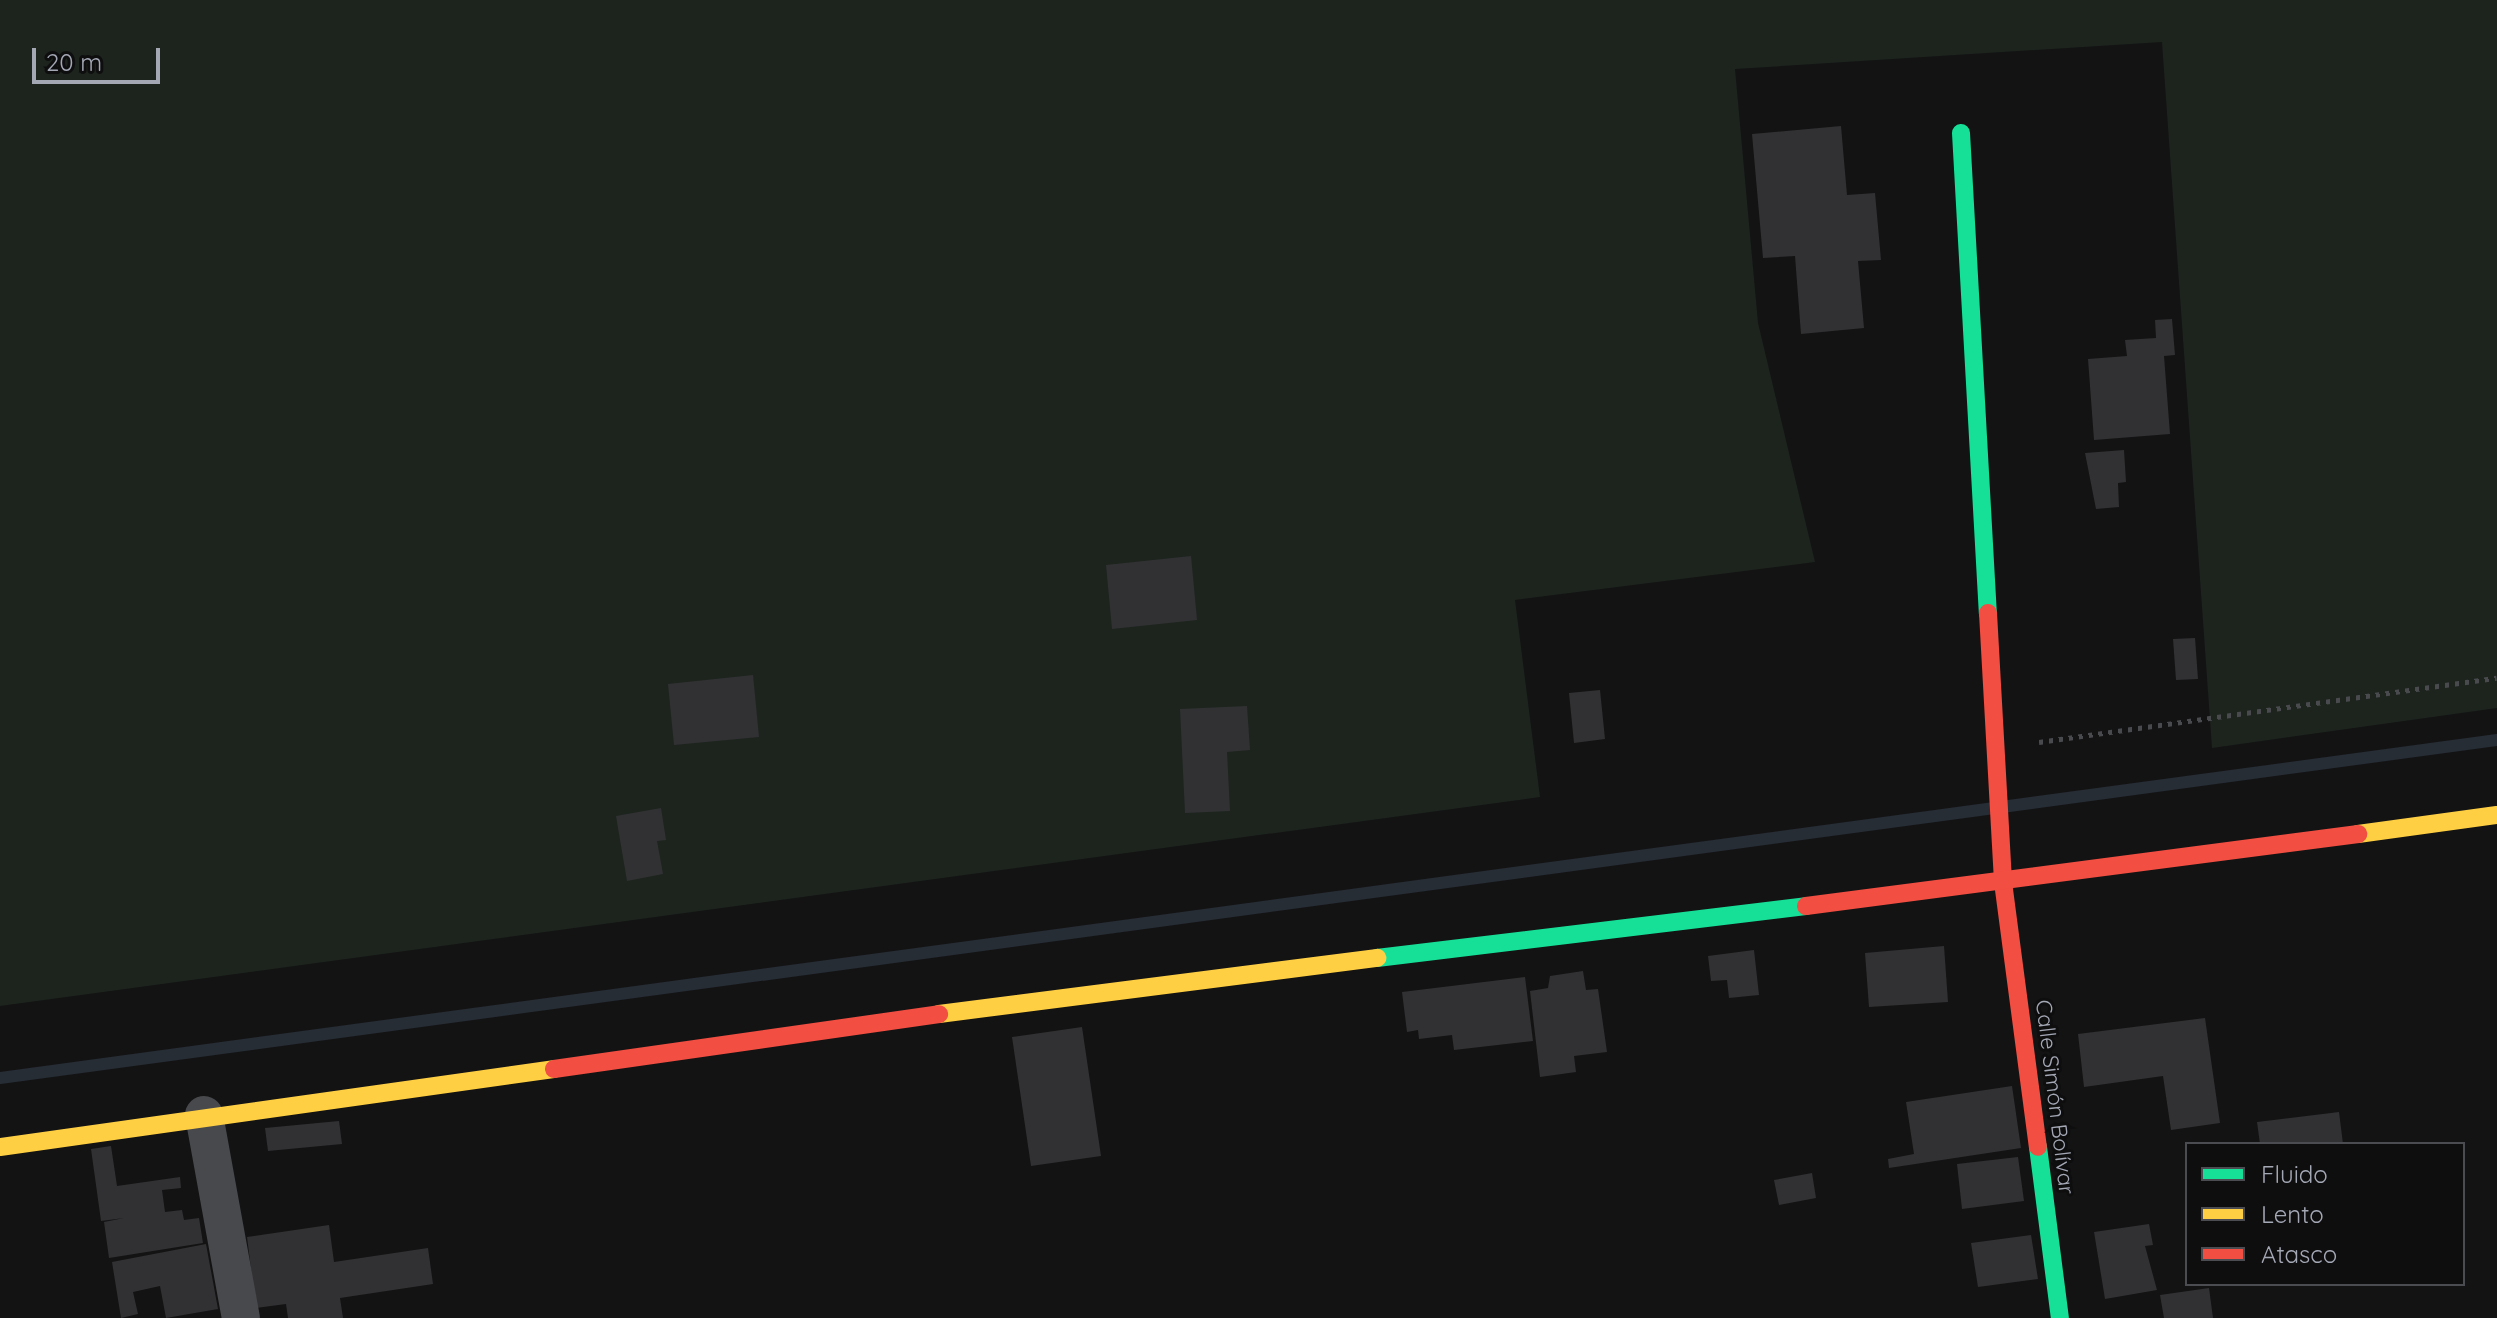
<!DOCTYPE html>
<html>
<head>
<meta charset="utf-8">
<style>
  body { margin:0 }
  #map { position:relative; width:2497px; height:1318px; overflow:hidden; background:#131314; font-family:Quicksand,sans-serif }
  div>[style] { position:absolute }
  .green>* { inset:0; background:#1d241e }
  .stream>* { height:12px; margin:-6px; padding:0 6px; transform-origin:6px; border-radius:6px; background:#272d35 }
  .building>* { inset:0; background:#313133 }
  .path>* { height:5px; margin-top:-2.5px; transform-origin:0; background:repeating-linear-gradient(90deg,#494a4e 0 4px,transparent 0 10px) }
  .street>* { height:38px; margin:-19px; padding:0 19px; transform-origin:19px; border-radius:19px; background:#48494c }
  .fast>* { height:18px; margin:-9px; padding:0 9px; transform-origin:9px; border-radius:9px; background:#16e098 }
  .slow>* { height:18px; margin:-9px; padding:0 9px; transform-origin:9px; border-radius:9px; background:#ffcf43 }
  .jam>* { height:18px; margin:-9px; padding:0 9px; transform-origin:9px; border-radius:9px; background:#f24e42 }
  span { translate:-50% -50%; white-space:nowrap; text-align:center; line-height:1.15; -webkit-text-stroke:6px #0e0e0f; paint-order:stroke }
  .street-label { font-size:22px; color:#a4a8b5 }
  .legend { position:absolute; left:2185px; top:1142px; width:280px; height:144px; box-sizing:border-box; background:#0e0e0f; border:2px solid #4a4c51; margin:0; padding:10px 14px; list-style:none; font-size:24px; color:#a4a8b5 }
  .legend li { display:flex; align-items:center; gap:16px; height:40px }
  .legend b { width:40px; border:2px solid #4a4c51 }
  .scale { position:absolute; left:32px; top:48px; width:128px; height:36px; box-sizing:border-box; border:4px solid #a4a8b5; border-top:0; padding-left:10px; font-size:24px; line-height:28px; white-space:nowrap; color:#a4a8b5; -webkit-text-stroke:6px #0e0e0f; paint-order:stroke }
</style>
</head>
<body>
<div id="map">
  <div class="green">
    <div style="clip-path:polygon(0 0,2497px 0,2497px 708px,2212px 748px,2162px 42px,1735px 69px,1758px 323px,1815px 562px,1515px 600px,1540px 797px,0 1006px)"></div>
  </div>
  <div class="stream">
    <div style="left:0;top:1078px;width:2520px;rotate:-7.71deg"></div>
  </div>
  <div class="building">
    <div style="clip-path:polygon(1841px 126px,1847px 195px,1875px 193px,1881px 260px,1858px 261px,1864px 328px,1801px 334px,1795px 256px,1763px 258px,1752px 134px)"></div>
    <div style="clip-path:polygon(2172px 319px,2175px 355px,2164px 356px,2170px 434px,2094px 440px,2088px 359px,2127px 356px,2125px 340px,2156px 338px,2155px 320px)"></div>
    <div style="clip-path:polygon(2124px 450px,2126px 482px,2118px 483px,2119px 507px,2096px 509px,2085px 453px)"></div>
    <div style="clip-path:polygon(1191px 556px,1197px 620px,1112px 629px,1106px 565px)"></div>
    <div style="clip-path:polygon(2195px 638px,2198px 679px,2176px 680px,2173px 639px)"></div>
    <div style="clip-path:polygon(753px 675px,759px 737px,674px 745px,668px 684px)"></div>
    <div style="clip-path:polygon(1600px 690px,1605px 739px,1574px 743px,1569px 693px)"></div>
    <div style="clip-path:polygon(1247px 706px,1250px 750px,1227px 752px,1230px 811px,1185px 813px,1180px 709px)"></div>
    <div style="clip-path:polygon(661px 808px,666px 840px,657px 841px,663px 874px,627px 881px,616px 816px)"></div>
    <div style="clip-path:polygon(1944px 946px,1948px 1002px,1869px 1007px,1865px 953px)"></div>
    <div style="clip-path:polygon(1754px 950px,1759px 995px,1729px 998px,1727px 980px,1711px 981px,1708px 956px)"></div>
    <div style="clip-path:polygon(1583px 971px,1586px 990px,1598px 989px,1607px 1052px,1574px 1056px,1576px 1072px,1540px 1077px,1530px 991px,1548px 988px,1550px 976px)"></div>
    <div style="clip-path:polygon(1525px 977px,1533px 1041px,1454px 1050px,1452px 1035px,1419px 1039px,1418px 1030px,1407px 1032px,1402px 992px)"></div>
    <div style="clip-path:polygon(2205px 1018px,2220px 1123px,2171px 1130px,2163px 1076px,2084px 1087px,2078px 1034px)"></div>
    <div style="clip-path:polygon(1082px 1027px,1101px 1156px,1031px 1166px,1012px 1037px)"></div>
    <div style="clip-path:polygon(2012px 1086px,2021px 1148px,1889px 1168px,1888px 1159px,1914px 1154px,1906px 1102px)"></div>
    <div style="clip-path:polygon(2339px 1112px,2343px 1144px,2260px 1144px,2257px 1122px)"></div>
    <div style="clip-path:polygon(339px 1121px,342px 1144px,268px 1151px,265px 1128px)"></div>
    <div style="clip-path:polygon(111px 1146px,117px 1186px,180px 1177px,181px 1188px,162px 1190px,165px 1212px,182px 1210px,184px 1220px,199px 1218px,203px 1243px,109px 1258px,104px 1222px,124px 1218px,101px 1221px,91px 1149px)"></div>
    <div style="clip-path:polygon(2018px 1157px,2024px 1201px,1962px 1209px,1957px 1164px)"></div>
    <div style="clip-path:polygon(1812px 1173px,1816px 1198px,1779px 1205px,1774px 1180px)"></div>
    <div style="clip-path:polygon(2149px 1224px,2153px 1245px,2145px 1246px,2157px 1290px,2105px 1299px,2094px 1232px)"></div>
    <div style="clip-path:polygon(329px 1225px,334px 1262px,428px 1248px,433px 1284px,340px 1298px,343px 1318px,288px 1318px,286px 1304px,256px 1308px,247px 1237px)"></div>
    <div style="clip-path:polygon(2031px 1235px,2038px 1279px,1978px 1287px,1971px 1243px)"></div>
    <div style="clip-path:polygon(206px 1244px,218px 1309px,166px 1318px,160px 1286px,133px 1292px,138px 1314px,121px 1318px,112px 1262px)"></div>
    <div style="clip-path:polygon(2209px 1288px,2213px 1318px,2164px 1318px,2160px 1295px)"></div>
  </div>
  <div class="path">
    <div style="left:2039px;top:742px;width:462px;rotate:-8deg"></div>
  </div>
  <div class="street">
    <div style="left:204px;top:1115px;width:206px;rotate:79.7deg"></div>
  </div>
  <div class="fast">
    <div style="left:1961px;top:133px;width:481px;rotate:86.8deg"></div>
    <div style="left:1377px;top:958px;width:432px;rotate:-6.9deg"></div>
    <div style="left:2038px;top:1147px;width:172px;rotate:82.7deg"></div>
  </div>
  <div class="slow">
    <div style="left:2358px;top:834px;width:140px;rotate:-7.8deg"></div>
    <div style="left:939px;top:1014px;width:442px;rotate:-7.3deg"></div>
    <div style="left:0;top:1147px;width:559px;rotate:-8.01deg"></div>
  </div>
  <div class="jam">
    <div style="left:1988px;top:613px;width:269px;rotate:86.8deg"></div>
    <div style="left:2003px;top:882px;width:267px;rotate:82.5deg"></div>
    <div style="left:1806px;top:906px;width:557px;rotate:-7.43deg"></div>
    <div style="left:554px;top:1069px;width:389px;rotate:-8.1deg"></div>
  </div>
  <div class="street-label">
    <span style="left:2055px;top:1097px;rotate:83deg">Calle Simón Bolívar</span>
  </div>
  <ul class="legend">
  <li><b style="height:10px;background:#16e098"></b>Fluido</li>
  <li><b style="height:10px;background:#ffcf43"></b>Lento</li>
  <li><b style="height:10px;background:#f24e42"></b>Atasco</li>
  </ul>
  <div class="scale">20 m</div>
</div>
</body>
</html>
